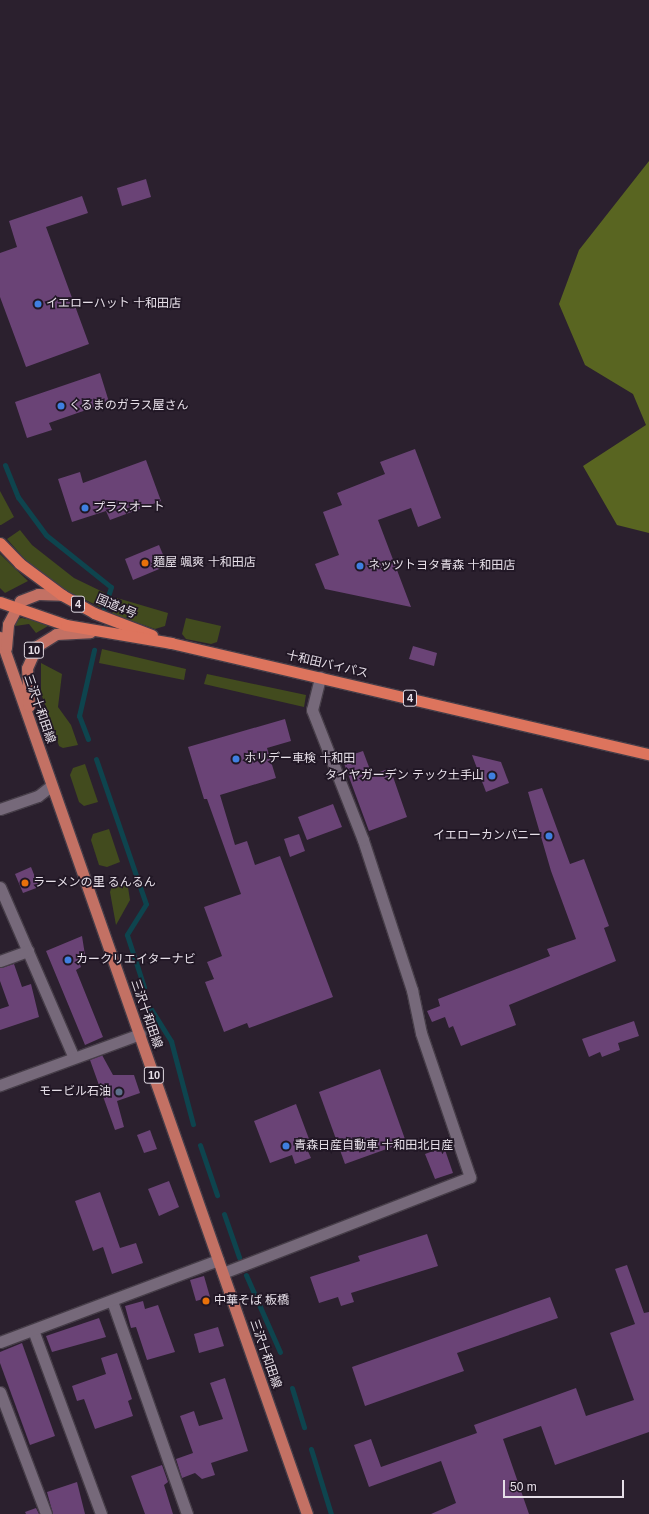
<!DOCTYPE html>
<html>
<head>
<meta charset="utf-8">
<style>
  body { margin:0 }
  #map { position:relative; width:649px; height:1514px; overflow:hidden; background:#2b202e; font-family:Arial,"Noto Sans JP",sans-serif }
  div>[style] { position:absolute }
  .green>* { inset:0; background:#424b1e }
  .forest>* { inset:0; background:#596521 }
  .stream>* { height:5px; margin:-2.5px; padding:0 2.5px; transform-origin:2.5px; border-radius:2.5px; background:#0e444e }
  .building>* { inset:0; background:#6a4376 }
  .roads { filter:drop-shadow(1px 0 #463d48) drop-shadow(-1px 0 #463d48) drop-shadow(0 1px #463d48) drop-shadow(0 -1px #463d48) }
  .minor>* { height:11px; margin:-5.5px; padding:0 5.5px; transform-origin:5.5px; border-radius:5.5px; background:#76697a }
  .primary>* { height:11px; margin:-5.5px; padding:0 5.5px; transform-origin:5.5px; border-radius:5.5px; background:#c37164 }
  .trunk>* { height:11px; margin:-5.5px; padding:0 5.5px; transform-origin:5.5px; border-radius:5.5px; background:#dd745d }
  .dots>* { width:11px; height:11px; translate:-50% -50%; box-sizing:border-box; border:2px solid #211725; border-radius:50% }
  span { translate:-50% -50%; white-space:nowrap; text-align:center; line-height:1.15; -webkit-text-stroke:3.5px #211725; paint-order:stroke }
  .shield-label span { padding:1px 3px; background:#211725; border:1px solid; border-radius:3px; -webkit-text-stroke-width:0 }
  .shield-label { font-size:11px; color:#e6dfe8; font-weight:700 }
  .poi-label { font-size:12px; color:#e6dfe8 }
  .left { translate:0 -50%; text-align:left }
  .right { translate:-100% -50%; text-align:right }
  .street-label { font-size:12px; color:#e6dfe8 }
  .scale { position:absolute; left:503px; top:1480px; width:121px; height:18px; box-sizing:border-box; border:2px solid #e6dfe8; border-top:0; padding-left:5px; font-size:12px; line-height:14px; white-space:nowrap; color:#e6dfe8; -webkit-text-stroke:3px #211725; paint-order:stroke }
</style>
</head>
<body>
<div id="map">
  <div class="green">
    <div style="clip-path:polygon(0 491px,14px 517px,1px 525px,0 525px)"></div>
    <div style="clip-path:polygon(20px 530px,32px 545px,74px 578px,105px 593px,100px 607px,61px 588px,30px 565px,7px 539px)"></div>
    <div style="clip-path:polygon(0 554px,28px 581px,5px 593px,0 588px)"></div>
    <div style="clip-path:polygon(117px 598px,168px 613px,165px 626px,155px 629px,112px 614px)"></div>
    <div style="clip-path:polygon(22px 618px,45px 623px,48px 626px,36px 633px,29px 624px,15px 626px,17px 619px)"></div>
    <div style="clip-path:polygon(186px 618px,221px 626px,217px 642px,211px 644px,186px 639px,182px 634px)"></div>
    <div style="clip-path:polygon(102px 649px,186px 669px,184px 680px,99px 663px)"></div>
    <div style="clip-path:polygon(41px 663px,62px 674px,58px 707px,71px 725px,78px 745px,63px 748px,59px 746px,41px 693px)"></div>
    <div style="clip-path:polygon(207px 674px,306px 695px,304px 707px,204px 684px)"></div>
    <div style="clip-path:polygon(85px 764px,98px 802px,84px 806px,79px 802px,70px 775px,73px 768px)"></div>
    <div style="clip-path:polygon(109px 829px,120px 862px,107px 867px,99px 865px,91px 840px,93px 834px)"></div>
    <div style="clip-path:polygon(127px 881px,130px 900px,116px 925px,110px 892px,112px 886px)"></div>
  </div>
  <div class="forest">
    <div style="clip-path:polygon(649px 161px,649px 533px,617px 525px,583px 466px,646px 425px,633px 394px,585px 365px,559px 304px,579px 250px)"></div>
  </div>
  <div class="stream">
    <div style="left:5px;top:465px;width:35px;rotate:68deg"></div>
    <div style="left:18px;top:497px;width:47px;rotate:53.6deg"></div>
    <div style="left:46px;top:535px;width:83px;rotate:38.7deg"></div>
    <div style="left:111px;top:587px;width:23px;rotate:108deg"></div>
    <div style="left:88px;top:739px;width:25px;rotate:-111deg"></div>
    <div style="left:79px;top:716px;width:68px;rotate:-77.2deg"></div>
    <div style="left:96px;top:759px;width:153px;rotate:71deg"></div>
    <div style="left:146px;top:904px;width:36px;rotate:122deg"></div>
    <div style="left:127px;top:935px;width:55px;rotate:71.9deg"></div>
    <div style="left:151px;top:1009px;width:38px;rotate:58deg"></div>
    <div style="left:171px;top:1041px;width:86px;rotate:75.2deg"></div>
    <div style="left:200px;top:1145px;width:53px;rotate:71.2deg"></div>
    <div style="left:224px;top:1214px;width:46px;rotate:70.8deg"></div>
    <div style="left:246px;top:1275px;width:84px;rotate:66.2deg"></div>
    <div style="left:292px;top:1388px;width:41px;rotate:72.9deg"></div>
    <div style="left:311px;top:1449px;width:68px;rotate:72.9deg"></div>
  </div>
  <div class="building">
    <div style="clip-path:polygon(146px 179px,151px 197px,122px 206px,117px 188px)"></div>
    <div style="clip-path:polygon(82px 196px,88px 213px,46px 227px,89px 344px,26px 367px,0 297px,0 253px,17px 247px,9px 221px)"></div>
    <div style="clip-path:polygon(100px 373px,109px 402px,49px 423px,52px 430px,27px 438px,15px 402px)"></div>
    <div style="clip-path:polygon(415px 449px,441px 518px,418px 527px,411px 508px,378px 520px,411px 607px,325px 589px,315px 564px,339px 555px,323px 512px,342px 505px,337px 493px,385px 474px,380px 462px)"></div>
    <div style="clip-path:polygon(146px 460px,161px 501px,110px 520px,106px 511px,72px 522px,58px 479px,80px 472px,83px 483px)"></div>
    <div style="clip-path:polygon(159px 545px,166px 562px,164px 567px,133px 580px,125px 559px)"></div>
    <div style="clip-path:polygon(413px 646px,437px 653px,434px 666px,409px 659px)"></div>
    <div style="clip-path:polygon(285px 719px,291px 741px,267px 748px,276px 778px,220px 795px,235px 845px,247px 841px,255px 865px,280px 856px,333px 997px,249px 1028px,247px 1023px,224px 1032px,205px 982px,214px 979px,207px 962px,222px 956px,204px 907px,241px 894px,207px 799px,204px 799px,188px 747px)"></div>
    <div style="clip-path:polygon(363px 751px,372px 775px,390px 768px,407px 817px,369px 831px,342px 758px)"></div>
    <div style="clip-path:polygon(472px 755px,501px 762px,509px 783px,486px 792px)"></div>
    <div style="clip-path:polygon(542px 788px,570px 864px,584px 859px,609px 926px,604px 928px,616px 961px,509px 1005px,516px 1025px,461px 1046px,453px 1026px,449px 1028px,445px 1017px,432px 1022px,427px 1011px,440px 1006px,438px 999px,550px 956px,547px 949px,576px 939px,551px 871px,528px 792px)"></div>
    <div style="clip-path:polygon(333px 804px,342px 827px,307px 840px,298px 817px)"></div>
    <div style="clip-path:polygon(299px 834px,305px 851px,290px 857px,284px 839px)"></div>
    <div style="clip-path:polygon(31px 867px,39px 887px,23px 893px,15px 874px)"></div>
    <div style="clip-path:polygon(82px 936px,85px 955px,79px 962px,81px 967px,76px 970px,103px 1037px,85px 1045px,46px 951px)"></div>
    <div style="clip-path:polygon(14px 964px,22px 987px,31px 984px,39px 1017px,0 1030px,0 1009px,9px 1006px,0 981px,0 968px)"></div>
    <div style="clip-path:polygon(634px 1021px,639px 1036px,618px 1043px,620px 1050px,602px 1057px,600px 1052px,589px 1057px,582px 1039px)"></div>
    <div style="clip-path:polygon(102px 1055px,113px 1075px,134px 1075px,140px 1093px,117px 1101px,124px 1127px,115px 1130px,90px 1060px)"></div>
    <div style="clip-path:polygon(380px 1069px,406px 1142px,345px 1164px,319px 1092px)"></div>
    <div style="clip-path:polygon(296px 1104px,312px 1147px,307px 1149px,311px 1158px,295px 1164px,292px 1155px,270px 1163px,254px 1121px)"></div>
    <div style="clip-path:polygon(150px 1130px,157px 1149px,144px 1153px,137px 1135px)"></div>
    <div style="clip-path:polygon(444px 1147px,453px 1173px,435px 1179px,425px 1154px)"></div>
    <div style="clip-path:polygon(169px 1181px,179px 1207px,159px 1216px,148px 1189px)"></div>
    <div style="clip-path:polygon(100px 1192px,120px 1248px,136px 1243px,143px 1263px,112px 1274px,103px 1247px,93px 1251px,75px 1201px)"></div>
    <div style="clip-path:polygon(427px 1234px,438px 1266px,351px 1293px,354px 1302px,341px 1306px,338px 1297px,319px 1303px,310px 1277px,360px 1261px,358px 1256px)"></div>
    <div style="clip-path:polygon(627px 1265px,644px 1313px,649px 1312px,649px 1432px,555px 1465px,541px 1426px,503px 1439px,529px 1514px,431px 1514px,456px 1503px,441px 1461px,369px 1487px,354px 1445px,371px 1439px,381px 1467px,477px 1433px,474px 1425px,576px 1388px,586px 1416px,634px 1400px,610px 1333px,635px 1324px,615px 1269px)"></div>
    <div style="clip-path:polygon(204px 1276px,210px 1297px,196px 1301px,190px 1280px)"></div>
    <div style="clip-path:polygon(550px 1297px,558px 1318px,457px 1353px,464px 1371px,365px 1406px,352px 1367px)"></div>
    <div style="clip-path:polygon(143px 1301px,145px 1309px,158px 1305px,175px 1352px,147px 1360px,136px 1327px,131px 1328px,125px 1306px)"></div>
    <div style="clip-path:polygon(99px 1318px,106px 1337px,52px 1352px,46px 1336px)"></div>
    <div style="clip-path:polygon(218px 1327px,224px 1346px,199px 1353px,194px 1334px)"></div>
    <div style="clip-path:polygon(22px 1343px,55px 1436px,30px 1445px,0 1363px,0 1352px)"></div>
    <div style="clip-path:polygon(117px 1353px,132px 1399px,128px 1401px,133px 1416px,95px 1429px,84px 1399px,77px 1401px,72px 1386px,106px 1374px,101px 1358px)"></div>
    <div style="clip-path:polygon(225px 1378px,248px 1451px,211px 1463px,215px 1475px,202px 1479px,195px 1473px,182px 1478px,176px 1459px,193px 1453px,180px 1416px,194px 1411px,199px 1426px,223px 1419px,210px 1383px)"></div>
    <div style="clip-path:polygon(162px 1465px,168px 1482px,164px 1485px,173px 1514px,145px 1514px,131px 1476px)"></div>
    <div style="clip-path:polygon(77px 1482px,85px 1514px,53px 1514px,47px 1492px)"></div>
    <div style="clip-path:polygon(36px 1508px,39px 1514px,26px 1514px,25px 1512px)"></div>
  </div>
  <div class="roads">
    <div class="minor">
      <div style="left:0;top:809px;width:40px;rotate:-18.9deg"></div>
      <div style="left:38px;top:796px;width:16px;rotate:-38deg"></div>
      <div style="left:0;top:887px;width:184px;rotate:66.6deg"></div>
      <div style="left:0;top:961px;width:30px;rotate:-20deg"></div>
      <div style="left:0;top:1085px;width:149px;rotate:-20deg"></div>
      <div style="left:223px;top:1273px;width:265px;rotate:-21.2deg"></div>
      <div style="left:470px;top:1177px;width:152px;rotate:-108.8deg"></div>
      <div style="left:421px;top:1033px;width:44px;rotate:-101.8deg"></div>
      <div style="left:412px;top:990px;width:158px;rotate:-108.1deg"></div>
      <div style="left:363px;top:840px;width:140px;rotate:-111.4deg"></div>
      <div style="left:312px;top:710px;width:34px;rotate:-76deg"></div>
      <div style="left:112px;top:1301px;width:226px;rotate:70.6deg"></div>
      <div style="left:33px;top:1330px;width:196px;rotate:69.7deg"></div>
      <div style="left:0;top:1342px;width:233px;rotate:-20.6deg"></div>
      <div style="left:0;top:1392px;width:130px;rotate:69.3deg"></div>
    </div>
    <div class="primary">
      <div style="left:0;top:637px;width:929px;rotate:70.71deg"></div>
      <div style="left:6px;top:648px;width:24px;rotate:-85deg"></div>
      <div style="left:8px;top:624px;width:26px;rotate:-62deg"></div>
      <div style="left:20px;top:601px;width:19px;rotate:-21deg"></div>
      <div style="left:38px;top:594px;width:24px;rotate:2deg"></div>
      <div style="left:29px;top:706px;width:38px;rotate:-93deg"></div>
      <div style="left:27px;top:668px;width:24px;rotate:-66deg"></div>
      <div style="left:37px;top:646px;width:22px;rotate:-32deg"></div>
      <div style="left:56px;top:634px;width:34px;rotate:-3deg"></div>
    </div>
    <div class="trunk">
      <div style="left:0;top:543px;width:28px;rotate:46deg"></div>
      <div style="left:19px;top:563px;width:54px;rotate:36.7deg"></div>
      <div style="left:62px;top:595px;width:37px;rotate:29deg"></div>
      <div style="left:94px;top:613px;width:62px;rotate:20.8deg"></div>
      <div style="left:0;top:602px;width:70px;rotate:19.2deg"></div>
      <div style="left:66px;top:625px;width:107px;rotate:9.7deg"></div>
      <div style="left:171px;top:643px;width:491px;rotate:13.1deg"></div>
    </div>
  </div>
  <div class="dots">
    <div style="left:38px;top:304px;background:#3f7fe0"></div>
    <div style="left:61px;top:406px;background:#3f7fe0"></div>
    <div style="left:85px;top:508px;background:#3f7fe0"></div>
    <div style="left:145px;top:563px;background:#e8710a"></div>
    <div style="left:360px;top:566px;background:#3f7fe0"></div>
    <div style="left:236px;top:759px;background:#3f7fe0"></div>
    <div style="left:492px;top:776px;background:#3f7fe0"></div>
    <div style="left:549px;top:836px;background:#3f7fe0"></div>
    <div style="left:25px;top:883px;background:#e8710a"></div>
    <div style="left:68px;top:960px;background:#3f7fe0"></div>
    <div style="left:119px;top:1092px;background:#5c6f8a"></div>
    <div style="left:286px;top:1146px;background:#3f7fe0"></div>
    <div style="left:206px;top:1301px;background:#e8710a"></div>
  </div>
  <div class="shield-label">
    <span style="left:78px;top:604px">4</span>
    <span style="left:34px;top:650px">10</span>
    <span style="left:410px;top:698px">4</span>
    <span style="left:154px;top:1075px">10</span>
  </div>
  <div class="poi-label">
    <span class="left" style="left:46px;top:304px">イエローハット 十和田店</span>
    <span class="left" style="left:69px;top:406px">くるまのガラス屋さん</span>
    <span class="left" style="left:93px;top:508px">プラスオート</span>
    <span class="left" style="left:153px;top:563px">麺屋 颯爽 十和田店</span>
    <span class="left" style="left:368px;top:566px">ネッツトヨタ青森 十和田店</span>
    <span class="left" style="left:244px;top:759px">ホリデー車検 十和田</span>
    <span class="right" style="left:484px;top:776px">タイヤガーデン テック土手山</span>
    <span class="right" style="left:541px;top:836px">イエローカンパニー</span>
    <span class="left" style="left:33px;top:883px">ラーメンの里 るんるん</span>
    <span class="left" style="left:76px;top:960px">カークリエイターナビ</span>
    <span class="right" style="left:111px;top:1092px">モービル石油</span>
    <span class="left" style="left:294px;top:1146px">青森日産自動車 十和田北日産</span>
    <span class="left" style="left:214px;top:1301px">中華そば 板橋</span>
  </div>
  <div class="street-label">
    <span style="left:116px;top:607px;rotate:23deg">国道4号</span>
    <span style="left:327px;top:665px;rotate:13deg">十和田バイパス</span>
    <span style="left:39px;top:709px;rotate:71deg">三沢十和田線</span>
    <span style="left:146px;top:1014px;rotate:71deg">三沢十和田線</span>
    <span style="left:265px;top:1354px;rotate:71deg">三沢十和田線</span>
  </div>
  <div class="scale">50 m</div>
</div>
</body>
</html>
